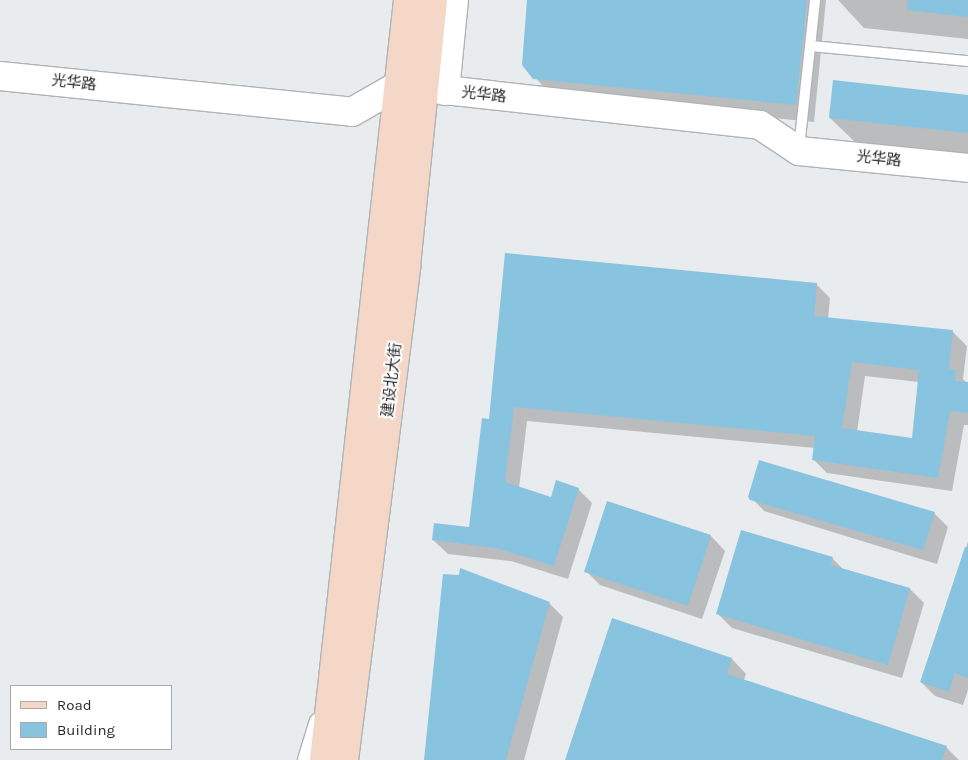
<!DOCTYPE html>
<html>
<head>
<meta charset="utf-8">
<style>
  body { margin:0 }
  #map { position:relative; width:968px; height:760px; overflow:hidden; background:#e9ecee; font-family:Karla,"Noto Sans SC",sans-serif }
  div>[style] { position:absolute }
  .shadow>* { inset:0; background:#0003 }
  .building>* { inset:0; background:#88c4e0 }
  .roads { filter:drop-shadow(1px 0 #b0b3b5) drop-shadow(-1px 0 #b0b3b5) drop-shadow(0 1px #b0b3b5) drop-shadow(0 -1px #b0b3b5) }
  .lane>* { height:10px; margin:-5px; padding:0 5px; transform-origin:5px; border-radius:5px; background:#fff }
  .street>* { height:20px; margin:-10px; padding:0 10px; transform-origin:10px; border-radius:10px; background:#fff }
  .secondary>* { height:28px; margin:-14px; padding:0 14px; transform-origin:14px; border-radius:14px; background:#fff }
  .primary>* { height:28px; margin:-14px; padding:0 14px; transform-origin:14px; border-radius:14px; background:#f5d7c7 }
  span { translate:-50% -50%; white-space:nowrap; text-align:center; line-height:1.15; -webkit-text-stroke:4px #fff; paint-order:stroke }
  .street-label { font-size:15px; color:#292a2b }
  .legend { position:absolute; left:10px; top:685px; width:162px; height:65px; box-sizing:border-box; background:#fff; border:1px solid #a9aaaa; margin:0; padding:6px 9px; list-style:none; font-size:15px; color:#292a2b }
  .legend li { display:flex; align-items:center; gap:10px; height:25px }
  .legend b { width:25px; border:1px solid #a9aaaa }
</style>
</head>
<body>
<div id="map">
  <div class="shadow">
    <div style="clip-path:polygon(528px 0,826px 0,814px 122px,553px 97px,523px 64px)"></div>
    <div style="clip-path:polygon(838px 0,968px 0,968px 39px,864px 28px)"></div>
    <div style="clip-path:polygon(968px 96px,968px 156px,856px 143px,830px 118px)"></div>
    <div style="clip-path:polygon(evenodd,506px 254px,816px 284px,830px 298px,828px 319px,953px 332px,967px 346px,963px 379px,968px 384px,968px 425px,964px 425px,952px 491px,827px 473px,813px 459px,815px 448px,527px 421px,519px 488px,552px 498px,578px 489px,592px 503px,568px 579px,511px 561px,448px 554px,433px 540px,470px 529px,491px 421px,506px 254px,865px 376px,919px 382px,913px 440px,857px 432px,865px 376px)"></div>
    <div style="clip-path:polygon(750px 496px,934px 513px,948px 527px,937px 564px,764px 511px)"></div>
    <div style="clip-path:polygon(608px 503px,711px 536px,725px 551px,702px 619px,600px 585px,586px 571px)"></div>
    <div style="clip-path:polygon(968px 542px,968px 690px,963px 705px,935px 696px,921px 682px)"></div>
    <div style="clip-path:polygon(832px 558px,844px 570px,910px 589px,924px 603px,902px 678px,732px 628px,718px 614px)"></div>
    <div style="clip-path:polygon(549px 603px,563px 617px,524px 760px,425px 760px)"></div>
    <div style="clip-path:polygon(613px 620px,732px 659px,746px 674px,744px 680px,946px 747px,959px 760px,566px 760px)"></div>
  </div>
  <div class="building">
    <div style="clip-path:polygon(527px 0,807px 0,796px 105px,533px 79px,522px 65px)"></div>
    <div style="clip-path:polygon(908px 0,968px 0,968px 17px,907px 10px)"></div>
    <div style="clip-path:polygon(833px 80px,968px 95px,968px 133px,829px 118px)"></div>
    <div style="clip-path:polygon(evenodd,505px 253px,817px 283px,814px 316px,953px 330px,949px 369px,956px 370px,955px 381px,968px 382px,968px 413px,950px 411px,938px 478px,812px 460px,815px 436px,514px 407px,505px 482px,551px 497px,556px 480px,579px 488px,554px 566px,496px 548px,432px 540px,434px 523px,469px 527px,482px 418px,489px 419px,505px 253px,852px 362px,919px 370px,912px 438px,842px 428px,852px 362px)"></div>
    <div style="clip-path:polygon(759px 460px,935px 512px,923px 550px,750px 500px,748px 497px)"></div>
    <div style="clip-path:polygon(607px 501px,711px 535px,688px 606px,584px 572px)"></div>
    <div style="clip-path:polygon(741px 530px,833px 557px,831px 565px,910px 588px,888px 665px,716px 614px)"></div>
    <div style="clip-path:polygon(965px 547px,968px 547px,968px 678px,955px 673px,949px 692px,920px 682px)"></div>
    <div style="clip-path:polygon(460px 568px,550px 602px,506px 760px,424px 760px,443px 574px,459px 575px)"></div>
    <div style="clip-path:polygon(612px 618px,732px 658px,727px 674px,947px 746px,942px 760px,565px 760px)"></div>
  </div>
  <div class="roads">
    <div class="lane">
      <div style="left:811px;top:46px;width:158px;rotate:5.5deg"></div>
      <div style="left:799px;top:148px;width:149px;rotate:-83.8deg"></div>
    </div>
    <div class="street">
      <div style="left:308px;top:760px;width:39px;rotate:-73deg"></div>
    </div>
    <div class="secondary">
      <div style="left:0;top:76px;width:354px;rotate:5.8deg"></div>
      <div style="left:352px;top:112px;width:54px;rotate:-29.9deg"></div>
      <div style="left:399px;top:85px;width:363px;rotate:6.3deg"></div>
      <div style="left:760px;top:125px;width:47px;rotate:33.7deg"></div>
      <div style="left:799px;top:151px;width:170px;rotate:5.7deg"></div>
      <div style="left:445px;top:91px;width:91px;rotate:-84.4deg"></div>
    </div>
    <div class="primary">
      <div style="left:324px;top:760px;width:765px;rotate:-83.69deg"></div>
      <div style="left:344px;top:760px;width:498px;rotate:-82.8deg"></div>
      <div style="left:406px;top:266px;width:267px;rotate:-84.2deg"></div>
    </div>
  </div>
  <div class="street-label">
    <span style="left:74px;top:83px;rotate:6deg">光华路</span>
    <span style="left:484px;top:95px;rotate:6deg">光华路</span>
    <span style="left:879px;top:159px;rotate:6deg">光华路</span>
    <span style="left:392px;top:380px;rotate:-83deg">建设北大街</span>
  </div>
  <ul class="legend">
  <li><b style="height:6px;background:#f5d7c7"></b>Road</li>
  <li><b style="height:14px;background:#88c4e0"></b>Building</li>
  </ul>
</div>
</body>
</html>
